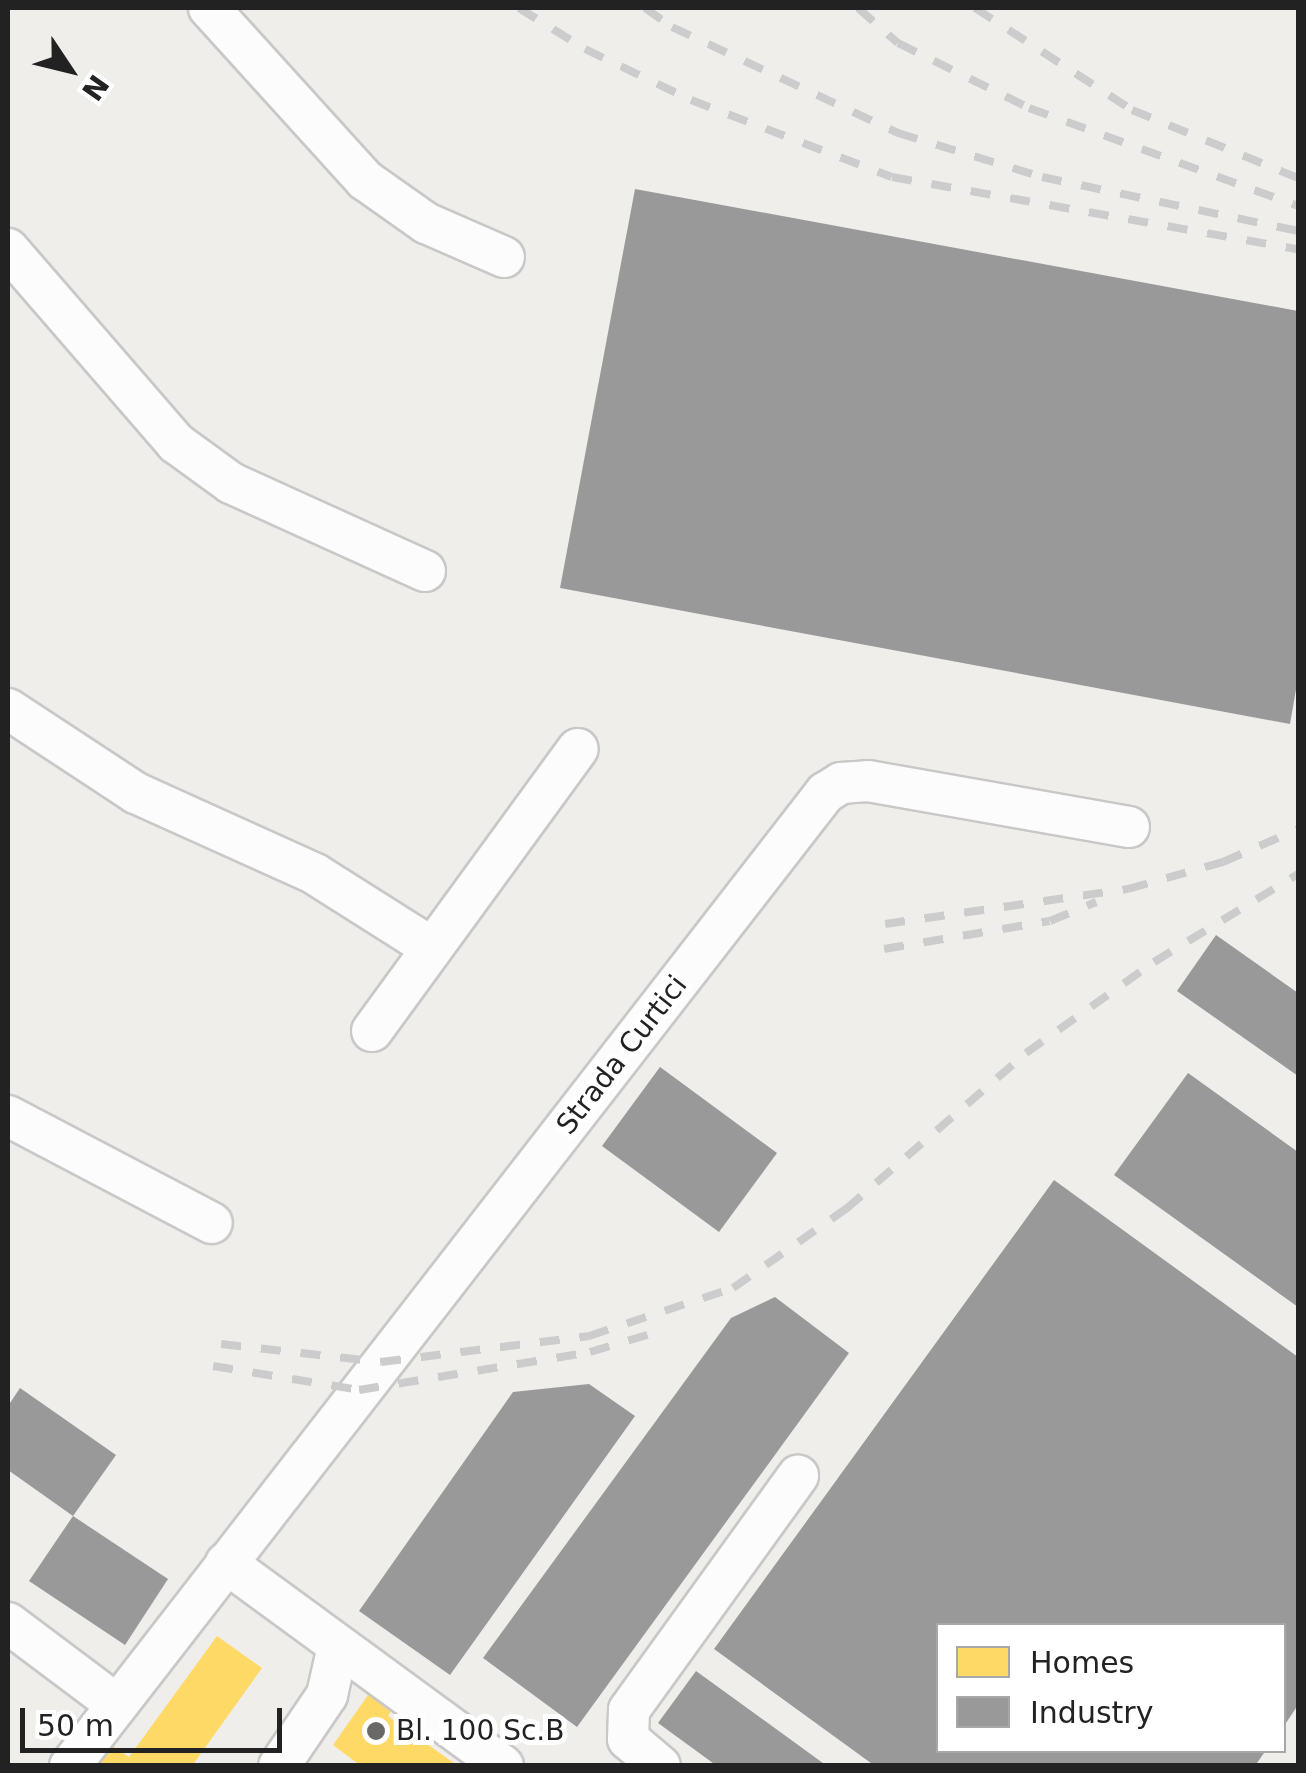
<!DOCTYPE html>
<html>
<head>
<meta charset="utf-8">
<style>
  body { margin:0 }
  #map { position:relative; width:1306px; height:1773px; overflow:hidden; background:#f0eeeb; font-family:"DejaVu Sans",sans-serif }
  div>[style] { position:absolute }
  .homes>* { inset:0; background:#ffd966 }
  .industry>* { inset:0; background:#999 }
  .roads { filter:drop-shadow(2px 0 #c9c8c7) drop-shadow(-2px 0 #c9c8c7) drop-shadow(0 2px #c9c8c7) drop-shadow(0 -2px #c9c8c7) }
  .minor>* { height:40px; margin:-20px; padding:0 20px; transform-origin:20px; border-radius:20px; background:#fdfcfc }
  .rail>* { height:8px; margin-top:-4px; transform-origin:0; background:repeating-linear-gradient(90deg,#ccc 0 20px,transparent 0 40px) }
  .dots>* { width:28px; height:28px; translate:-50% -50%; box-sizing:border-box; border:5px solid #fff; border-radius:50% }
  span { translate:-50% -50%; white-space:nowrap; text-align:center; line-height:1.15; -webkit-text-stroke:10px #fff; paint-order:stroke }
  .street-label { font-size:28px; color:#222 }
  .poi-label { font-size:28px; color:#222 }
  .left { translate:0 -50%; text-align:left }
  .frame { position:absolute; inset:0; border:10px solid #222; pointer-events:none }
  .legend { position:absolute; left:936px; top:1623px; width:350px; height:130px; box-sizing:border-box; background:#fff; border:2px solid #a7a7a7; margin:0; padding:12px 18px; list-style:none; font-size:30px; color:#222 }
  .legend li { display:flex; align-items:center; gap:20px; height:50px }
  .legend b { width:50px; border:2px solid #a7a7a7 }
  .north { position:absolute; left:20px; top:20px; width:100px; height:100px; -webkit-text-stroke:8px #fff; paint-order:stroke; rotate:125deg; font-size:28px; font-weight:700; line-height:40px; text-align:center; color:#222 }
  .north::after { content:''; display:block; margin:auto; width:35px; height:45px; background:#222; clip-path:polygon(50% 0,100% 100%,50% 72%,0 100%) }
  .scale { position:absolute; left:20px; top:1708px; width:262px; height:45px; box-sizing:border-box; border:5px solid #222; border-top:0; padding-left:12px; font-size:30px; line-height:35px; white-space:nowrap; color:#222; -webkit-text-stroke:8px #fff; paint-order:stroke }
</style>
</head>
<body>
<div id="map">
  <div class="homes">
    <div style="clip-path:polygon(217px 1636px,262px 1668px,192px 1766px,94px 1766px,110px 1744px,129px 1757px)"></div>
    <div style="clip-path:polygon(375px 1685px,398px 1701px,388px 1716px,458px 1766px,361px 1766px,333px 1745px)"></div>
  </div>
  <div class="industry">
    <div style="clip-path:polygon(635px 189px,1298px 311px,1298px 678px,1290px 724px,560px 588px)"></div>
    <div style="clip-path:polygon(1216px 935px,1298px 993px,1298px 1076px,1177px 991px)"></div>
    <div style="clip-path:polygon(660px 1067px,777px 1153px,719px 1232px,602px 1146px)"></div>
    <div style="clip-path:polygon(1188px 1073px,1298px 1152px,1298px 1307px,1114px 1175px)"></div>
    <div style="clip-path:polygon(1054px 1180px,1298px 1357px,1298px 1705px,1284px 1726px,1284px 1626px,938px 1626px,938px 1750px,1266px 1750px,1255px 1766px,875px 1766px,714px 1649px)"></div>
    <div style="clip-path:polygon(775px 1297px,849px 1353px,577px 1727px,483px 1658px,731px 1318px)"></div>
    <div style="clip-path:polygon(589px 1384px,635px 1416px,450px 1675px,359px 1611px,513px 1392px)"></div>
    <div style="clip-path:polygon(20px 1388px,116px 1455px,73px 1516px,8px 1470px,8px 1406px)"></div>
    <div style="clip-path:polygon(73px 1516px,168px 1579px,125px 1645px,29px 1581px)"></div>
    <div style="clip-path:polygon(696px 1671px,827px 1766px,717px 1766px,658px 1723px)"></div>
  </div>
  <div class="roads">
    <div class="minor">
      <div style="left:209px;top:8px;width:232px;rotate:47.8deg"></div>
      <div style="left:365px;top:180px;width:75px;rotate:35.2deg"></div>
      <div style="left:426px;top:223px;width:85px;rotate:23.6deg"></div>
      <div style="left:8px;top:249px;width:257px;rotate:49.1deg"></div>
      <div style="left:176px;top:443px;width:68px;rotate:36deg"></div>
      <div style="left:231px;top:483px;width:213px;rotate:24.4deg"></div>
      <div style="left:8px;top:709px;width:153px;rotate:33.3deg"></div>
      <div style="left:136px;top:793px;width:196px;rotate:24.3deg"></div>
      <div style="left:315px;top:874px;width:138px;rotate:32.3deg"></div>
      <div style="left:372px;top:1031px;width:349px;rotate:-53.9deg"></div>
      <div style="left:8px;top:1116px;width:230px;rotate:27.7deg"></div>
      <div style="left:226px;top:1563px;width:343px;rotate:36.2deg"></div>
      <div style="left:8px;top:1623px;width:135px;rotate:36.9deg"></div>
      <div style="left:70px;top:1766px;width:1232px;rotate:-52.19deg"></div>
      <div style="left:825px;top:793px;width:19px;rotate:-32deg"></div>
      <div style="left:841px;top:783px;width:27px;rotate:-4deg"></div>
      <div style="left:868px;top:781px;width:265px;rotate:10deg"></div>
      <div style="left:279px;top:1766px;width:86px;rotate:-55.9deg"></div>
      <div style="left:327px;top:1695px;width:50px;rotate:-77.3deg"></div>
      <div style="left:660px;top:1766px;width:42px;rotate:-139.8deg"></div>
      <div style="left:628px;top:1739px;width:29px;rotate:-88deg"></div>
      <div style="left:629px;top:1710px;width:289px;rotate:-54.2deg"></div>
    </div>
  </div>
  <div class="rail">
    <div style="left:519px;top:8px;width:78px;rotate:31.8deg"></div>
    <div style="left:585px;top:49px;width:118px;rotate:25.7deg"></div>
    <div style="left:691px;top:100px;width:215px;rotate:21deg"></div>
    <div style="left:892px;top:177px;width:412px;rotate:10.1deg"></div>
    <div style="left:645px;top:8px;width:33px;rotate:35deg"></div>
    <div style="left:672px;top:27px;width:250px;rotate:25.1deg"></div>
    <div style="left:898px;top:133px;width:151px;rotate:17deg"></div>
    <div style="left:1042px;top:177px;width:262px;rotate:11.9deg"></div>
    <div style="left:858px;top:8px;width:53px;rotate:41.2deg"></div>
    <div style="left:898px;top:43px;width:146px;rotate:26.4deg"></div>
    <div style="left:1029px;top:108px;width:286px;rotate:20deg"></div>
    <div style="left:975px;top:8px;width:187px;rotate:33deg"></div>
    <div style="left:1132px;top:110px;width:179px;rotate:22.3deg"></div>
    <div style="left:885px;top:924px;width:246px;rotate:-8.2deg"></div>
    <div style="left:1128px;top:889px;width:99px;rotate:-15.9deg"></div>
    <div style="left:1223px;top:862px;width:82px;rotate:-23.7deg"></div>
    <div style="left:884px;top:949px;width:168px;rotate:-9.6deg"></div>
    <div style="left:1050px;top:921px;width:50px;rotate:-22.4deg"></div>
    <div style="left:221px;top:1344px;width:161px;rotate:6.4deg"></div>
    <div style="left:381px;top:1362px;width:210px;rotate:-7.1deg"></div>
    <div style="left:589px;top:1336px;width:152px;rotate:-18.4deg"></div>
    <div style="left:733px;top:1288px;width:138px;rotate:-35deg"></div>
    <div style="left:846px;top:1209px;width:238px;rotate:-40.9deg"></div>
    <div style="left:1026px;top:1053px;width:157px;rotate:-35.4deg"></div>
    <div style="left:1154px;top:962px;width:169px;rotate:-31.4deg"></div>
    <div style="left:213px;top:1366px;width:148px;rotate:9.3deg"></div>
    <div style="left:359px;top:1390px;width:234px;rotate:-9.3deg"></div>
    <div style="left:590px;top:1352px;width:77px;rotate:-16.6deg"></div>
  </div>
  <div class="dots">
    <div style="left:376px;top:1731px;background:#6a6968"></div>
  </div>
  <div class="street-label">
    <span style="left:622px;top:1055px;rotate:-52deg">Strada Curtici</span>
  </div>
  <div class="poi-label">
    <span class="left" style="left:396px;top:1731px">Bl. 100 Sc.B</span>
  </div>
  <div class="frame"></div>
  <ul class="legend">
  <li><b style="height:28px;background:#ffd966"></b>Homes</li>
  <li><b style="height:28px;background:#999"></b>Industry</li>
  </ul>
  <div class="north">N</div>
  <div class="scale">50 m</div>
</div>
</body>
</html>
